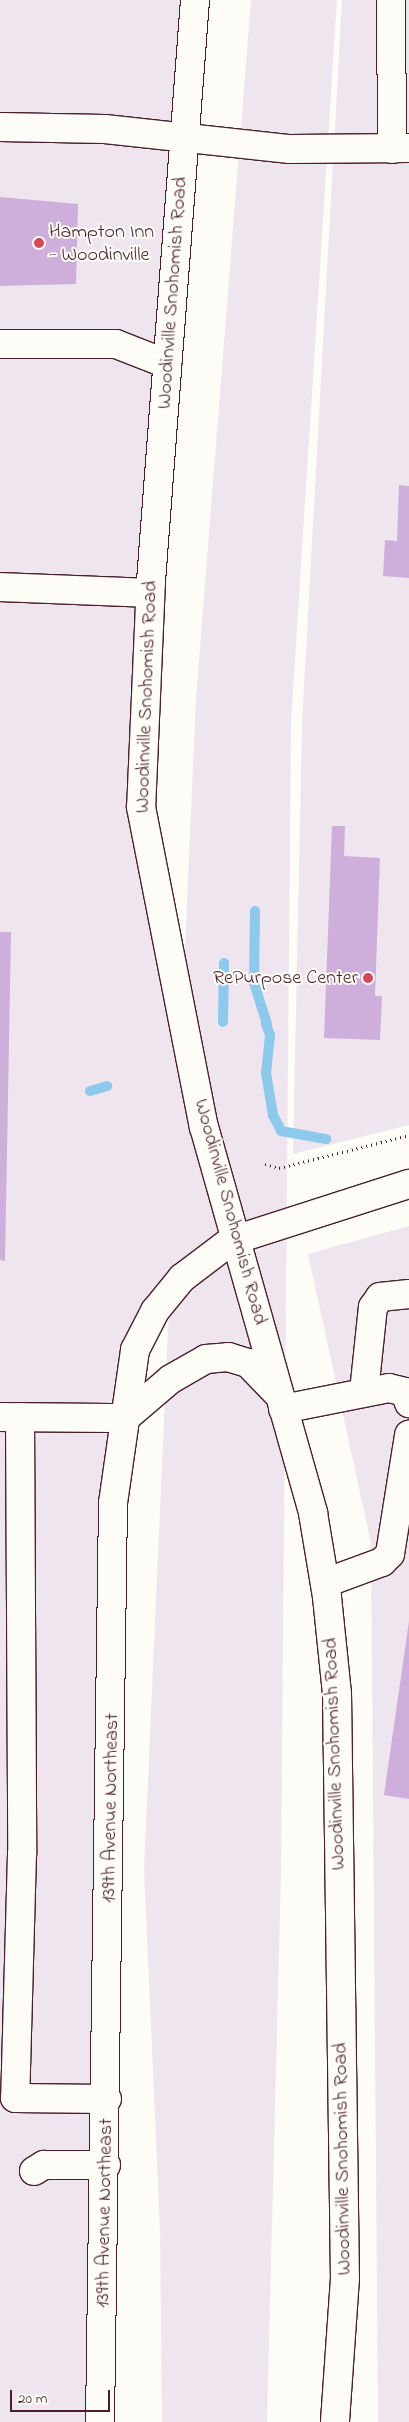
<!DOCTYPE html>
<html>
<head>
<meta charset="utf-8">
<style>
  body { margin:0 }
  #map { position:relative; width:409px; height:2422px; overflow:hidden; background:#fdfcf7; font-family:"Indie Flower",sans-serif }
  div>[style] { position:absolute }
  .built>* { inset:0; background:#efe5ee }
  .stream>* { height:10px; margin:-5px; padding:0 5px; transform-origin:5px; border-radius:5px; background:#8dc9ed }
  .building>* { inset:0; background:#ceaeda }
  .path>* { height:3px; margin-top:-1.5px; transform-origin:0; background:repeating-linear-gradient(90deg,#4a1f2b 0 1px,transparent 0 5px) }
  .roads { filter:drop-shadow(1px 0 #4a1f2b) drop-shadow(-1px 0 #4a1f2b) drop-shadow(0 1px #4a1f2b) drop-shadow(0 -1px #4a1f2b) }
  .minor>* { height:28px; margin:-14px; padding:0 14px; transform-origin:14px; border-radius:14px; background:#fdfcf7 }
  .major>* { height:28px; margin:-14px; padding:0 14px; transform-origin:14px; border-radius:14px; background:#fdfcf7 }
  .dots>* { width:14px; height:14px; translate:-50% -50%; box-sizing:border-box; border:2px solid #fdfcf7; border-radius:50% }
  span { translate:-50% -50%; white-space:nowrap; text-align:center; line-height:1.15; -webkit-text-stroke:4px #fdfcf7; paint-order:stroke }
  .poi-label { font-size:20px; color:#4a1f2b }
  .left { translate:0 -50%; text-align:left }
  .right { translate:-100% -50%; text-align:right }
  .street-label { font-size:20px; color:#4a1f2b }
  .scale { position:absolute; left:10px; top:2390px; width:100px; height:22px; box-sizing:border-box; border:2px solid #4a1f2b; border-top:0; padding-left:6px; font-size:15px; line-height:18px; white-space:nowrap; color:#4a1f2b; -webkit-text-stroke:4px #fdfcf7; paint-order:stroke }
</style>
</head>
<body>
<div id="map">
  <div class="built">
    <div style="clip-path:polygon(0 0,195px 0,141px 807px,182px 1017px,196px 698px,251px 0,337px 0,291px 723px,281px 1871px,267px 2422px,162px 2422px,160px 2229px,144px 1869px,169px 1308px,146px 1355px,125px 1418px,100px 2422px,0 2422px)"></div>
    <div style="clip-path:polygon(342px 0,409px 0,409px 1125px,293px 1154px,302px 724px)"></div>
    <div style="clip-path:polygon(409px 1226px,409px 2422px,378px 2422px,371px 1543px,308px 1254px)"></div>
  </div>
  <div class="stream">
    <div style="left:255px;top:911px;width:72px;rotate:90.8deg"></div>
    <div style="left:254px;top:983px;width:43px;rotate:72.4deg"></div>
    <div style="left:223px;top:1022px;width:59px;rotate:-89deg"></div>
    <div style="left:266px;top:1024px;width:12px;rotate:70deg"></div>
    <div style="left:270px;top:1035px;width:38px;rotate:96deg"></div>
    <div style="left:266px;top:1073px;width:43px;rotate:80.5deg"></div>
    <div style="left:273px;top:1115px;width:18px;rotate:63deg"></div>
    <div style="left:281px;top:1131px;width:46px;rotate:10.1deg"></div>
    <div style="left:90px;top:1091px;width:18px;rotate:-16deg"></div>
  </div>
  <div class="building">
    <div style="clip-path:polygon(0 197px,78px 204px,76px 284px,0 286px)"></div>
    <div style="clip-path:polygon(399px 485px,409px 486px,409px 578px,383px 576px,385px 540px,397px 541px)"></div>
    <div style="clip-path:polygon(332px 826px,345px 826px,344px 856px,380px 858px,375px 996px,382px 996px,380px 1040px,324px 1038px)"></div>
    <div style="clip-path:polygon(0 932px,11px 932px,5px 1261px,0 1260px)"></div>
    <div style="clip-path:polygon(409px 1621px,409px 1799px,384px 1795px)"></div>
  </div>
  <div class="path">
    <div style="left:265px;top:1164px;width:15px;rotate:16deg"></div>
    <div style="left:279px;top:1168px;width:134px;rotate:-14.2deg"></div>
  </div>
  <div class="roads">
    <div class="minor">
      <div style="left:391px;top:0;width:149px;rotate:89.6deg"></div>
      <div style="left:0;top:127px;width:105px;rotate:1.1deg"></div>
      <div style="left:105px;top:129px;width:186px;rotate:6.2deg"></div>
      <div style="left:290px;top:149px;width:119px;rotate:-0.5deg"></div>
      <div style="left:0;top:344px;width:116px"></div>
      <div style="left:116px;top:344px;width:55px;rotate:21.4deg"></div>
      <div style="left:0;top:587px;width:150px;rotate:2.3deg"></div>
      <div style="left:364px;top:1392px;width:85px;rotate:-84deg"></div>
      <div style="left:373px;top:1307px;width:12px;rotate:-55deg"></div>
      <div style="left:380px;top:1297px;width:29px;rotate:-6deg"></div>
      <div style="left:283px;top:1409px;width:108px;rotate:-11.2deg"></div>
      <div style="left:389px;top:1388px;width:16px;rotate:14deg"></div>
      <div style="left:405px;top:1392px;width:12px;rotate:70deg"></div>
      <div style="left:0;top:1417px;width:125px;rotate:0.5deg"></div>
      <div style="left:20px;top:1417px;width:437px;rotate:89.7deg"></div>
      <div style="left:22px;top:1854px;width:244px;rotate:91.6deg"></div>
      <div style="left:15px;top:2098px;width:92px;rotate:0.6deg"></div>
      <div style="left:325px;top:1583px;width:61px;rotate:-20.2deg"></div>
      <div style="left:382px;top:1562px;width:11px;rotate:-45deg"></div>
      <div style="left:390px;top:1554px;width:121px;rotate:-80.9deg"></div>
      <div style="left:34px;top:2171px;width:12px;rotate:-31deg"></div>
      <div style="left:44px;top:2165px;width:62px"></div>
      <div style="left:100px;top:2422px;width:919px;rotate:-89.19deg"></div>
      <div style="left:113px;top:1503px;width:155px;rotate:-81.8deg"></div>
      <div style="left:135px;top:1350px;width:44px;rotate:-62.9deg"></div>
      <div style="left:155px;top:1311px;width:43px;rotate:-50.7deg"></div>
      <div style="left:182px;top:1278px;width:61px;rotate:-37.1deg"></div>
      <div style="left:231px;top:1241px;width:187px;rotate:-17.8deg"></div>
    </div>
    <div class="major">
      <div style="left:195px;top:0;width:583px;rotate:94.33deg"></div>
      <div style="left:151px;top:581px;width:226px;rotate:92.5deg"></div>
      <div style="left:141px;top:807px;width:326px;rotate:78.9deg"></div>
      <div style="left:204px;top:1127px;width:401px;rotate:74.2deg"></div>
      <div style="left:313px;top:1513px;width:85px;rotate:80.5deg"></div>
      <div style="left:327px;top:1597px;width:97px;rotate:84.1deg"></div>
      <div style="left:337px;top:1693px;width:585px;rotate:89.22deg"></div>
      <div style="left:345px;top:2278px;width:144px;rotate:94deg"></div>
      <div style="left:125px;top:1418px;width:60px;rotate:-40.3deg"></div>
      <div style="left:171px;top:1379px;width:40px;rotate:-29.7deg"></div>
      <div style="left:206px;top:1359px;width:22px;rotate:-5deg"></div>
      <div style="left:228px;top:1357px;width:21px;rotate:17deg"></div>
      <div style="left:248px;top:1363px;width:42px;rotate:46deg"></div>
    </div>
  </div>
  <div class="dots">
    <div style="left:39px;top:243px;background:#d1495b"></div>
    <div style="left:368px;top:978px;background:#d1495b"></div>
  </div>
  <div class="poi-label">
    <span class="left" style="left:49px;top:244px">Hampton Inn<br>- Woodinville</span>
    <span class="right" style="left:358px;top:978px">RePurpose Center</span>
  </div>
  <div class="street-label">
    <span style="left:173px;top:293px;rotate:-86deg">Woodinville Snohomish Road</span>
    <span style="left:147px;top:697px;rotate:-88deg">Woodinville Snohomish Road</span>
    <span style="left:230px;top:1212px;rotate:75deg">Woodinville Snohomish Road</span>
    <span style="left:335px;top:1754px;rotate:-92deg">Woodinville Snohomish Road</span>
    <span style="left:111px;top:1808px;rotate:-89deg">139th Avenue Northeast</span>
    <span style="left:343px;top:2159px;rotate:-91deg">Woodinville Snohomish Road</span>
    <span style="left:105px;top:2213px;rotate:-89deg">139th Avenue Northeast</span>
  </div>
  <div class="scale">20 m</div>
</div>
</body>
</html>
